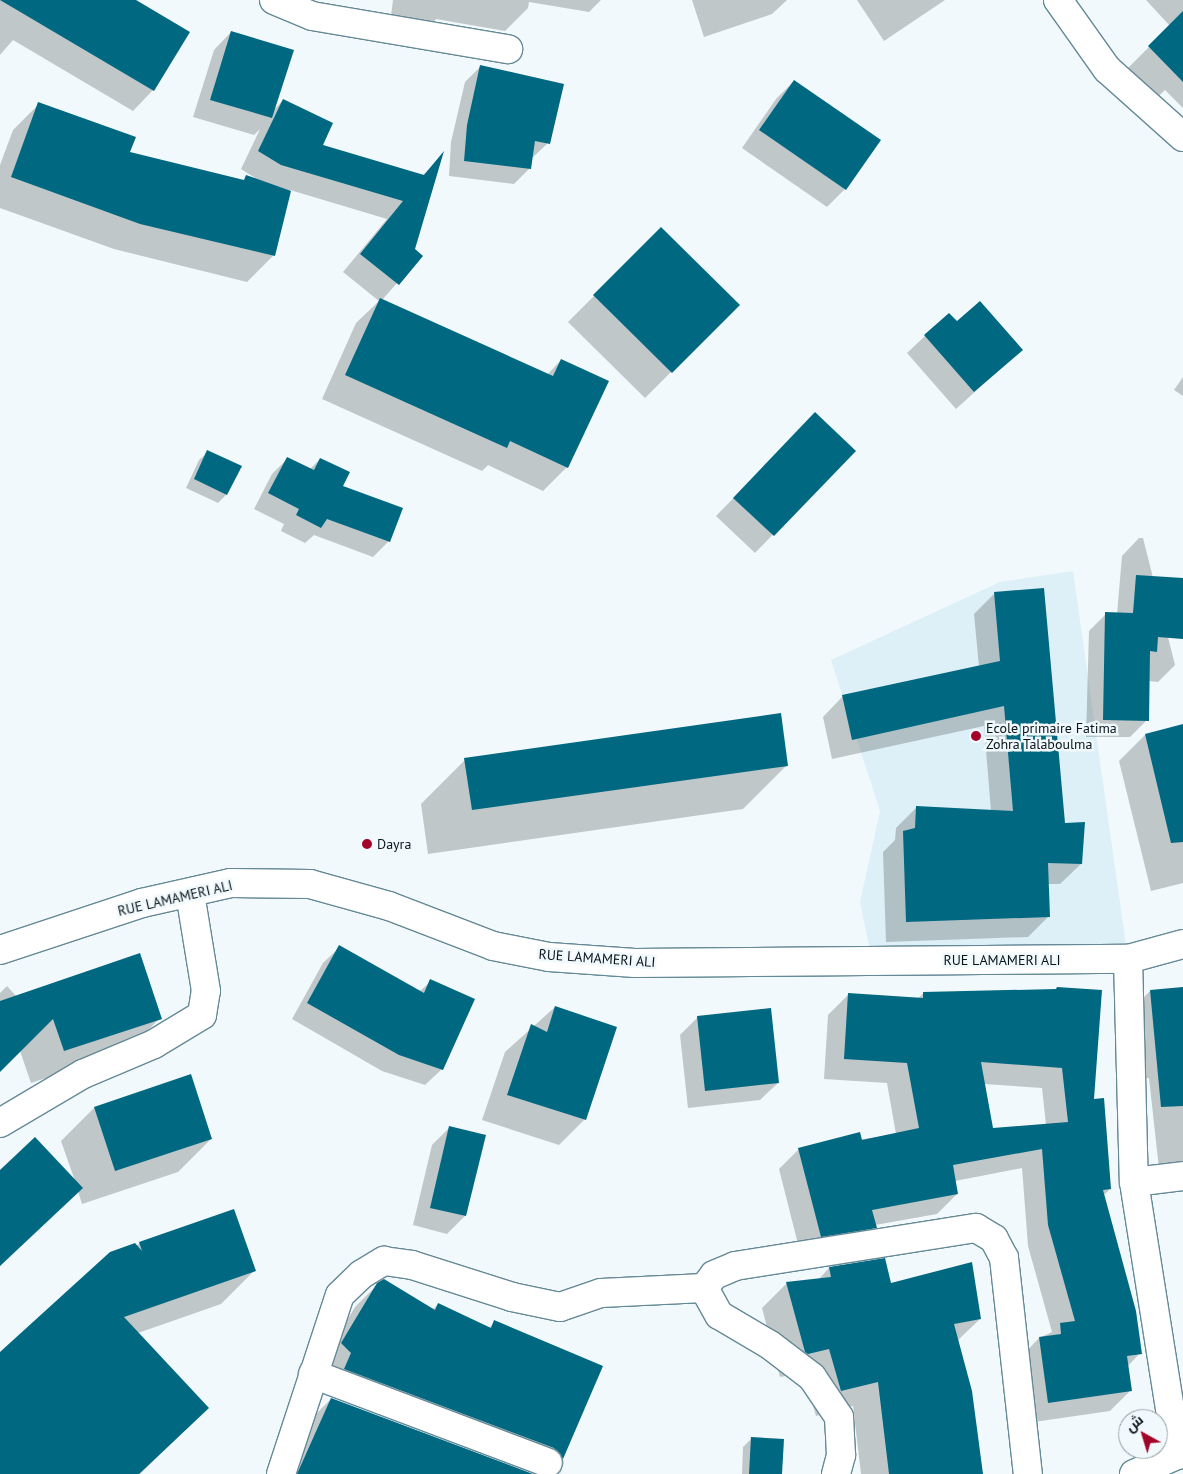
<!DOCTYPE html>
<html>
<head>
<meta charset="utf-8">
<style>
  body { margin:0 }
  #map { position:relative; width:1183px; height:1474px; overflow:hidden; background:#f1f9fc; font-family:"PT Sans",Cairo,sans-serif }
  div>[style] { position:absolute }
  .built>* { inset:0; background:#ddf0f7 }
  .shadow>* { inset:0; background:#0003 }
  .building>* { inset:0; background:#006881 }
  .roads { filter:drop-shadow(1px 0 #658996) drop-shadow(-1px 0 #658996) drop-shadow(0 1px #658996) drop-shadow(0 -1px #658996) }
  .minor>* { height:28px; margin:-14px; padding:0 14px; transform-origin:14px; border-radius:14px; background:#fff }
  .primary>* { height:28px; margin:-14px; padding:0 14px; transform-origin:14px; border-radius:14px; background:#fff }
  .dots>* { width:14px; height:14px; translate:-50% -50%; box-sizing:border-box; border:2px solid #f1f9fc; border-radius:50% }
  span { translate:-50% -50%; white-space:nowrap; text-align:center; line-height:1.15; -webkit-text-stroke:5px #f1f9fc; paint-order:stroke }
  .poi-label { font-size:14px; color:#08161b }
  .left { translate:0 -50%; text-align:left }
  .street-label { font-size:14px; color:#08161b }
  .north { position:absolute; left:1118px; top:1409px; width:50px; height:50px; box-sizing:border-box; background:#f1f9fc; border:1px solid #949ea2; border-radius:50%; rotate:321deg; font-size:14px; font-weight:700; line-height:20px; text-align:center; color:#08161b }
  .north::after { content:''; display:block; margin:auto; width:18px; height:22px; background:#a30429; clip-path:polygon(50% 0,100% 100%,50% 72%,0 100%) }
</style>
</head>
<body>
<div id="map">
  <div class="built">
    <div style="clip-path:polygon(1073px 571px,1128px 959px,872px 961px,860px 902px,880px 811px,831px 660px,1000px 582px)"></div>
  </div>
  <div class="shadow">
    <div style="clip-path:polygon(0 0,134px 0,153px 90px,133px 111px,13px 40px,0 55px)"></div>
    <div style="clip-path:polygon(393px 0,601px 0,589px 12px,529px 2px,528px 8px,505px 31px,436px 19px,426px 29px,390px 24px)"></div>
    <div style="clip-path:polygon(692px 0,787px 0,772px 14px,704px 37px)"></div>
    <div style="clip-path:polygon(857px 0,945px 0,884px 41px)"></div>
    <div style="clip-path:polygon(1146px 0,1183px 0,1183px 108px,1165px 90px,1140px 114px,1111px 85px,1170px 26px)"></div>
    <div style="clip-path:polygon(231px 32px,274px 110px,283px 100px,321px 145px,422px 176px,442px 156px,414px 250px,421px 256px,382px 300px,547px 375px,561px 360px,567px 467px,543px 491px,488px 465px,482px 471px,322px 399px,356px 323px,379px 301px,343px 272px,387px 219px,290px 190px,273px 256px,247px 282px,114px 249px,0 208px,0 165px,13px 130px,39px 104px,129px 153px,242px 181px,247px 177px,257px 179px,241px 169px,260px 129px,254px 135px,193px 117px,214px 50px)"></div>
    <div style="clip-path:polygon(481px 66px,548px 143px,531px 159px,530px 168px,514px 184px,449px 176px,451px 142px,465px 82px)"></div>
    <div style="clip-path:polygon(794px 81px,845px 189px,827px 207px,742px 148px,776px 99px)"></div>
    <div style="clip-path:polygon(661px 229px,738px 305px,645px 398px,568px 322px)"></div>
    <div style="clip-path:polygon(957px 323px,1021px 350px,956px 409px,907px 353px,925px 336px)"></div>
    <div style="clip-path:polygon(1183px 377px,1183px 396px,1174px 390px)"></div>
    <div style="clip-path:polygon(798px 432px,854px 451px,755px 553px,716px 516px)"></div>
    <div style="clip-path:polygon(208px 452px,226px 495px,218px 503px,186px 488px,199px 460px)"></div>
    <div style="clip-path:polygon(287px 459px,310px 469px,320px 459px,389px 541px,373px 557px,314px 535px,305px 543px,281px 531px,284px 524px,254px 509px,272px 474px)"></div>
    <div style="clip-path:polygon(1139px 538px,1143px 538px,1175px 665px,1158px 682px,1148px 681px,1147px 720px,1130px 737px,1086px 737px,1089px 631px,1106px 614px,1117px 614px,1122px 556px)"></div>
    <div style="clip-path:polygon(994px 594px,1064px 824px,1081px 864px,1060px 884px,1047px 884px,1049px 916px,1028px 937px,886px 942px,883px 852px,895px 840px,896px 828px,916px 808px,991px 811px,984px 726px,832px 759px,823px 717px,843px 696px,979px 667px,974px 614px)"></div>
    <div style="clip-path:polygon(1183px 726px,1183px 883px,1151px 891px,1119px 761px,1145px 735px)"></div>
    <div style="clip-path:polygon(465px 760px,787px 765px,743px 809px,428px 854px,421px 804px)"></div>
    <div style="clip-path:polygon(340px 947px,419px 992px,431px 981px,442px 1069px,425px 1085px,382px 1071px,292px 1019px,323px 963px)"></div>
    <div style="clip-path:polygon(7px 986px,17px 997px,160px 1018px,127px 1051px,31px 1083px,20px 1051px,0 1070px,0 993px)"></div>
    <div style="clip-path:polygon(1183px 988px,1183px 1183px,1160px 1178px,1149px 1078px,1140px 1079px,1133px 1008px,1150px 991px)"></div>
    <div style="clip-path:polygon(evenodd,1055px 991px,1093px 1100px,1110px 1189px,1103px 1196px,1140px 1353px,1127px 1367px,1131px 1390px,1110px 1411px,1027px 1423px,1019px 1359px,1039px 1338px,1052px 1332px,1028px 1246px,1022px 1168px,955px 1181px,957px 1194px,937px 1214px,875px 1225px,855px 1248px,801px 1256px,779px 1169px,799px 1149px,896px 1134px,887px 1083px,824px 1079px,828px 1015px,849px 994px,918px 998px,924px 993px,1055px 991px,984px 1084px,1042px 1088px,1046px 1125px,992px 1130px,984px 1084px)"></div>
    <div style="clip-path:polygon(555px 1007px,585px 1119px,559px 1145px,482px 1120px,505px 1052px)"></div>
    <div style="clip-path:polygon(698px 1017px,778px 1083px,760px 1100px,688px 1108px,680px 1035px)"></div>
    <div style="clip-path:polygon(94px 1108px,211px 1139px,178px 1172px,82px 1204px,78px 1191px,0 1266px,0 1172px,75px 1181px,61px 1141px)"></div>
    <div style="clip-path:polygon(450px 1127px,484px 1136px,465px 1216px,447px 1234px,413px 1225px,432px 1145px)"></div>
    <div style="clip-path:polygon(140px 1243px,254px 1271px,221px 1304px,138px 1333px,208px 1408px,140px 1474px,0 1474px,0 1354px)"></div>
    <div style="clip-path:polygon(884px 1260px,890px 1284px,980px 1319px,957px 1341px,981px 1474px,861px 1474px,853px 1406px,816px 1416px,804px 1373px,780px 1377px,762px 1308px,787px 1283px,818px 1280px,829px 1268px)"></div>
    <div style="clip-path:polygon(378px 1284px,432px 1310px,439px 1304px,489px 1328px,495px 1322px,602px 1367px,562px 1459px,547px 1474px,534px 1474px,318px 1369px,355px 1307px)"></div>
    <div style="clip-path:polygon(331px 1399px,529px 1474px,284px 1474px,305px 1425px)"></div>
    <div style="clip-path:polygon(752px 1438px,780px 1474px,742px 1474px,743px 1447px)"></div>
  </div>
  <div class="building">
    <div style="clip-path:polygon(0 0,136px 0,190px 32px,154px 91px)"></div>
    <div style="clip-path:polygon(1183px 11px,1183px 82px,1148px 46px)"></div>
    <div style="clip-path:polygon(231px 31px,294px 50px,272px 118px,210px 100px)"></div>
    <div style="clip-path:polygon(480px 65px,564px 84px,550px 144px,535px 141px,531px 169px,464px 161px,467px 125px)"></div>
    <div style="clip-path:polygon(794px 80px,881px 140px,846px 190px,759px 130px)"></div>
    <div style="clip-path:polygon(283px 99px,333px 123px,323px 145px,424px 175px,444px 151px,415px 249px,423px 256px,399px 285px,360px 254px,403px 201px,281px 165px,258px 151px)"></div>
    <div style="clip-path:polygon(38px 102px,136px 137px,130px 152px,244px 180px,246px 175px,291px 191px,275px 256px,140px 224px,11px 177px)"></div>
    <div style="clip-path:polygon(661px 227px,740px 305px,672px 373px,593px 295px)"></div>
    <div style="clip-path:polygon(380px 298px,553px 376px,561px 359px,609px 381px,568px 468px,510px 441px,507px 448px,345px 375px)"></div>
    <div style="clip-path:polygon(980px 301px,1023px 350px,974px 392px,924px 335px,949px 313px,957px 321px)"></div>
    <div style="clip-path:polygon(815px 412px,856px 451px,774px 536px,733px 498px)"></div>
    <div style="clip-path:polygon(207px 450px,242px 466px,227px 495px,194px 479px)"></div>
    <div style="clip-path:polygon(287px 457px,314px 470px,320px 458px,350px 472px,343px 486px,403px 508px,390px 542px,327px 519px,321px 528px,296px 515px,299px 509px,268px 493px)"></div>
    <div style="clip-path:polygon(1136px 575px,1183px 578px,1183px 639px,1158px 637px,1157px 652px,1150px 651px,1149px 721px,1103px 720px,1105px 612px,1133px 613px)"></div>
    <div style="clip-path:polygon(1044px 588px,1065px 823px,1085px 822px,1082px 864px,1048px 863px,1050px 917px,906px 922px,903px 831px,915px 828px,916px 806px,1013px 811px,1004px 706px,852px 740px,842px 695px,1000px 661px,994px 592px)"></div>
    <div style="clip-path:polygon(781px 713px,788px 766px,472px 810px,464px 758px)"></div>
    <div style="clip-path:polygon(1183px 724px,1183px 842px,1171px 843px,1145px 734px)"></div>
    <div style="clip-path:polygon(339px 945px,424px 993px,430px 979px,475px 999px,443px 1070px,399px 1055px,307px 1003px)"></div>
    <div style="clip-path:polygon(140px 953px,162px 1019px,64px 1051px,53px 1019px,0 1072px,0 1001px)"></div>
    <div style="clip-path:polygon(evenodd,1057px 987px,1102px 990px,1094px 1099px,1104px 1098px,1111px 1189px,1103px 1190px,1136px 1311px,1142px 1354px,1127px 1356px,1132px 1391px,1048px 1403px,1039px 1337px,1061px 1334px,1060px 1323px,1075px 1321px,1048px 1225px,1042px 1149px,953px 1165px,958px 1194px,872px 1210px,877px 1228px,821px 1237px,798px 1148px,860px 1132px,862px 1140px,919px 1128px,907px 1063px,844px 1059px,848px 993px,923px 998px,923px 992px,1056px 989px,1057px 987px,981px 1062px,1062px 1068px,1068px 1122px,993px 1128px,981px 1062px)"></div>
    <div style="clip-path:polygon(1183px 987px,1183px 1106px,1161px 1107px,1150px 990px)"></div>
    <div style="clip-path:polygon(555px 1006px,617px 1027px,586px 1120px,507px 1095px,531px 1024px,547px 1032px)"></div>
    <div style="clip-path:polygon(771px 1008px,779px 1083px,705px 1091px,697px 1016px)"></div>
    <div style="clip-path:polygon(191px 1074px,212px 1139px,115px 1171px,94px 1107px)"></div>
    <div style="clip-path:polygon(449px 1126px,486px 1135px,466px 1216px,430px 1208px)"></div>
    <div style="clip-path:polygon(35px 1137px,83px 1188px,0 1266px,0 1170px)"></div>
    <div style="clip-path:polygon(234px 1209px,256px 1271px,124px 1317px,209px 1408px,139px 1474px,0 1474px,0 1352px,110px 1252px,135px 1243px,142px 1251px,139px 1242px)"></div>
    <div style="clip-path:polygon(885px 1258px,891px 1283px,972px 1262px,981px 1319px,954px 1324px,972px 1391px,983px 1474px,889px 1474px,878px 1382px,841px 1391px,829px 1349px,808px 1354px,805px 1352px,786px 1282px,831px 1277px,829px 1267px)"></div>
    <div style="clip-path:polygon(384px 1279px,435px 1310px,438px 1303px,491px 1328px,494px 1320px,603px 1366px,563px 1459px,554px 1448px,344px 1369px,351px 1353px,341px 1343px,377px 1283px)"></div>
    <div style="clip-path:polygon(331px 1398px,533px 1474px,297px 1474px)"></div>
    <div style="clip-path:polygon(751px 1437px,784px 1439px,782px 1474px,749px 1474px)"></div>
  </div>
  <div class="roads">
    <div class="minor">
      <div style="left:274px;top:0;width:41px;rotate:22.8deg"></div>
      <div style="left:312px;top:16px;width:199px;rotate:9.6deg"></div>
      <div style="left:1058px;top:0;width:85px;rotate:54.6deg"></div>
      <div style="left:1107px;top:69px;width:102px;rotate:41.8deg"></div>
      <div style="left:1128px;top:959px;width:223px;rotate:88.5deg"></div>
      <div style="left:1134px;top:1182px;width:276px;rotate:81deg"></div>
      <div style="left:1177px;top:1455px;width:6px;rotate:-9deg"></div>
      <div style="left:0;top:1123px;width:96px;rotate:-30.6deg"></div>
      <div style="left:83px;top:1074px;width:77px;rotate:-22.9deg"></div>
      <div style="left:154px;top:1044px;width:56px;rotate:-31.1deg"></div>
      <div style="left:202px;top:1015px;width:24px;rotate:-81deg"></div>
      <div style="left:206px;top:991px;width:99px;rotate:-99.3deg"></div>
      <div style="left:1134px;top:1182px;width:49px;rotate:-7deg"></div>
      <div style="left:313px;top:1374px;width:251px;rotate:20.7deg"></div>
      <div style="left:281px;top:1474px;width:188px;rotate:-71.8deg"></div>
      <div style="left:340px;top:1295px;width:30px;rotate:-44deg"></div>
      <div style="left:362px;top:1274px;width:26px;rotate:-31deg"></div>
      <div style="left:384px;top:1261px;width:28px;rotate:8deg"></div>
      <div style="left:412px;top:1265px;width:105px;rotate:17.7deg"></div>
      <div style="left:512px;top:1297px;width:49px;rotate:11.8deg"></div>
      <div style="left:560px;top:1307px;width:43px;rotate:-18.9deg"></div>
      <div style="left:601px;top:1293px;width:103px;rotate:-2.8deg"></div>
      <div style="left:836px;top:1474px;width:20px;rotate:-75deg"></div>
      <div style="left:841px;top:1455px;width:38px;rotate:-93deg"></div>
      <div style="left:839px;top:1417px;width:48px;rotate:-124deg"></div>
      <div style="left:812px;top:1377px;width:53px;rotate:-142.7deg"></div>
      <div style="left:770px;top:1345px;width:59px;rotate:-149.5deg"></div>
      <div style="left:719px;top:1315px;width:31px;rotate:-119deg"></div>
      <div style="left:704px;top:1288px;width:16px;rotate:-52deg"></div>
      <div style="left:714px;top:1275px;width:23px;rotate:-23deg"></div>
      <div style="left:735px;top:1266px;width:244px;rotate:-9deg"></div>
      <div style="left:976px;top:1228px;width:21px;rotate:31deg"></div>
      <div style="left:994px;top:1239px;width:21px;rotate:62deg"></div>
      <div style="left:1004px;top:1258px;width:217px;rotate:83.7deg"></div>
      <div style="left:1134px;top:1474px;width:47px;rotate:-23.8deg"></div>
    </div>
    <div class="primary">
      <div style="left:0;top:950px;width:150px;rotate:-18.3deg"></div>
      <div style="left:142px;top:903px;width:91px;rotate:-12.7deg"></div>
      <div style="left:231px;top:883px;width:79px;rotate:0.7deg"></div>
      <div style="left:310px;top:884px;width:82px;rotate:15.6deg"></div>
      <div style="left:389px;top:906px;width:111px;rotate:21deg"></div>
      <div style="left:493px;top:946px;width:57px;rotate:11.1deg"></div>
      <div style="left:549px;top:957px;width:86px;rotate:4deg"></div>
      <div style="left:635px;top:963px;width:493px;rotate:-0.5deg"></div>
      <div style="left:1128px;top:959px;width:57px;rotate:-15.3deg"></div>
    </div>
  </div>
  <div class="dots">
    <div style="left:976px;top:736px;background:#a30429"></div>
    <div style="left:367px;top:844px;background:#a30429"></div>
  </div>
  <div class="poi-label">
    <span class="left" style="left:986px;top:736px">Ecole primaire Fatima<br>Zohra Talaboulma</span>
    <span class="left" style="left:377px;top:844px">Dayra</span>
  </div>
  <div class="street-label">
    <span style="left:175px;top:898px;rotate:-13deg">RUE LAMAMERI ALI</span>
    <span style="left:597px;top:958px;rotate:4deg">RUE LAMAMERI ALI</span>
    <span style="left:1002px;top:960px">RUE LAMAMERI ALI</span>
  </div>
  <div class="north">ش</div>
</div>
</body>
</html>
